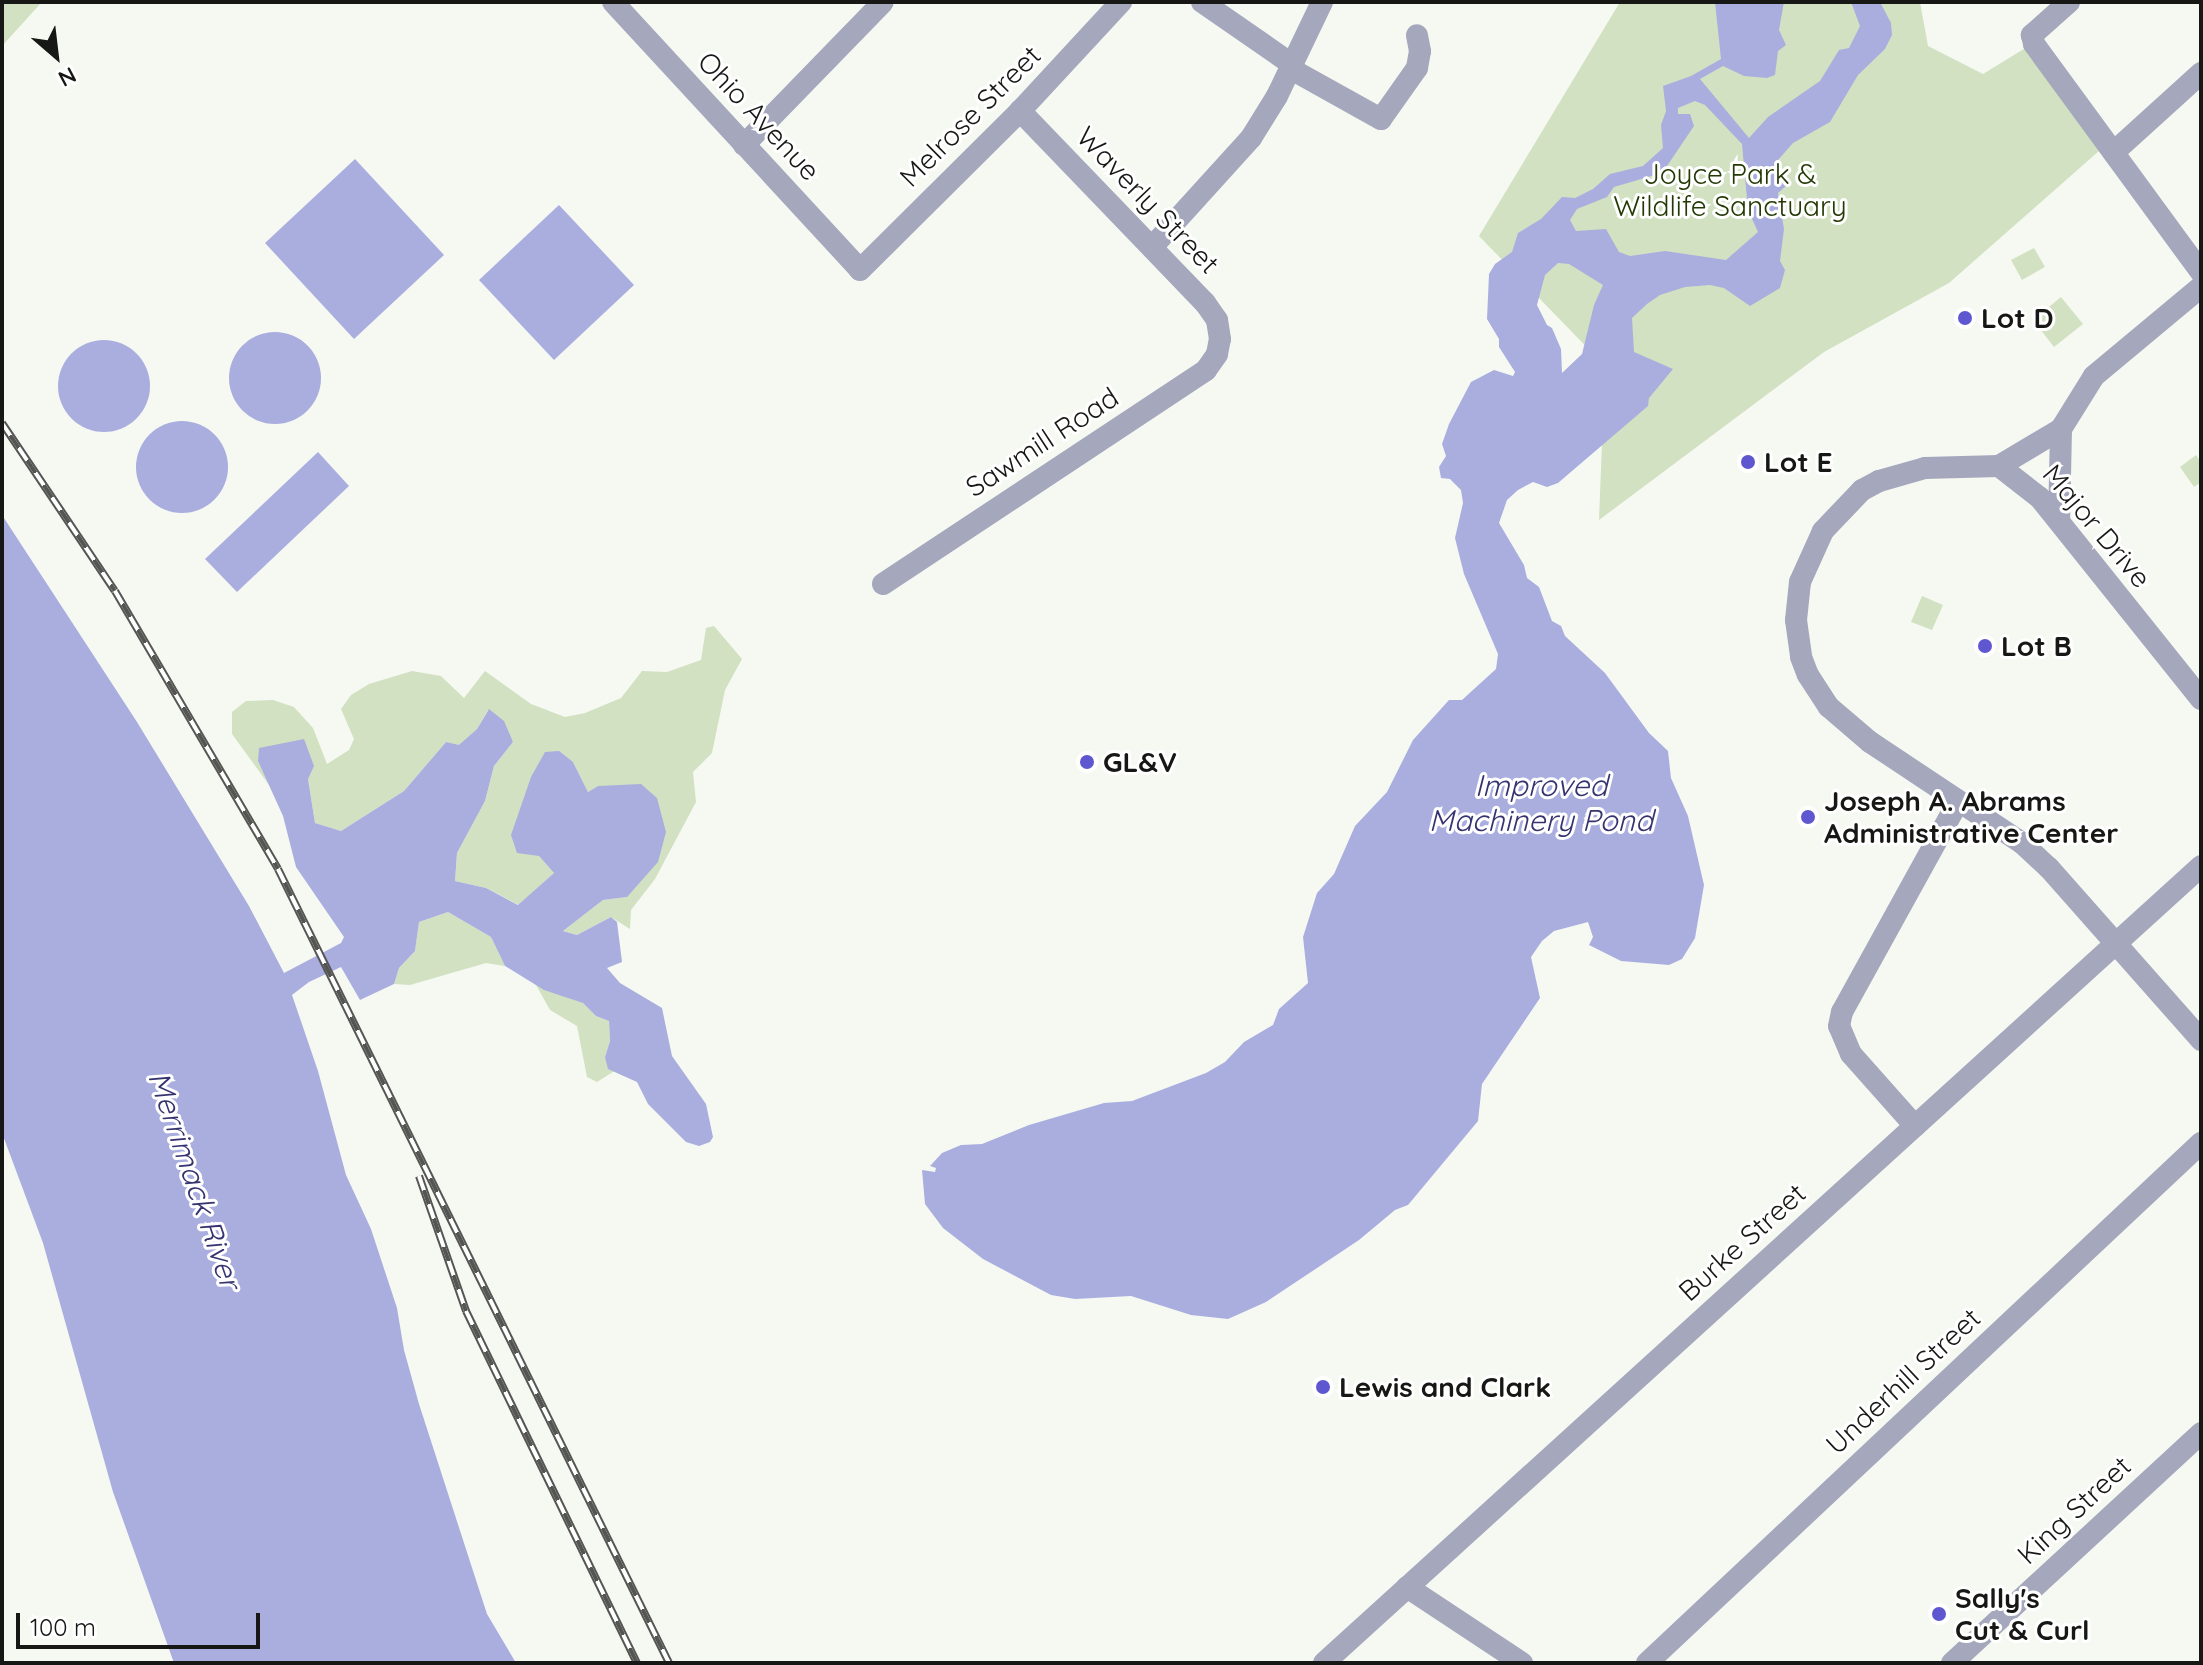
<!DOCTYPE html>
<html>
<head>
<meta charset="utf-8">
<style>
  body { margin:0 }
  #map { position:relative; width:2203px; height:1665px; overflow:hidden; background:#f6f9f2; font-family:Quicksand,sans-serif }
  div>[style] { position:absolute }
  .green>* { inset:0; background:#d1e1c2 }
  .water>* { inset:0; background:#aaaedf }
  .round { border-radius:50% }
  .minor>* { height:22px; margin:-11px; padding:0 11px; transform-origin:11px; border-radius:11px; background:#a5a7bd }
  .rail>* { height:8px; margin-top:-4px; transform-origin:0; background:repeating-linear-gradient(90deg,#fff 0 15px,#555653 0 30px); box-sizing:border-box; border-block:2px solid #555653 }
  .dots>* { width:22px; height:22px; translate:-50% -50%; box-sizing:border-box; border:4px solid #fff; border-radius:50% }
  span { translate:-50% -50%; white-space:nowrap; text-align:center; line-height:1.15; -webkit-text-stroke:6px #fff; paint-order:stroke }
  .street-label { font-size:28px; color:#171816 }
  .park-label { font-size:28px; color:#243903 }
  .poi-label { font-size:28px; color:#171816; font-weight:700 }
  .left { translate:0 -50%; text-align:left }
  .water-label { font-size:30px; color:#353470; font-style:italic }
  .frame { position:absolute; inset:0; border:4px solid #171816; pointer-events:none }
  .north { position:absolute; left:16px; top:16px; width:80px; height:80px; -webkit-text-stroke:6px #fff; paint-order:stroke; rotate:152deg; font-size:22px; font-weight:700; line-height:32px; text-align:center; color:#171816 }
  .north::after { content:''; display:block; margin:auto; width:28px; height:36px; background:#171816; clip-path:polygon(50% 0,100% 100%,50% 72%,0 100%) }
  .scale { position:absolute; left:16px; top:1613px; width:244px; height:36px; box-sizing:border-box; border:4px solid #171816; border-top:0; padding-left:10px; font-size:24px; line-height:28px; white-space:nowrap; color:#171816; -webkit-text-stroke:6px #fff; paint-order:stroke }
</style>
</head>
<body>
<div id="map">
  <div class="green">
    <div style="clip-path:polygon(2px 2px,42px 2px,2px 46px)"></div>
    <div style="clip-path:polygon(1620px 2px,1920px 2px,1928px 46px,1983px 74px,2027px 47px,2099px 151px,1949px 283px,1824px 352px,1599px 520px,1605px 366px,1479px 236px)"></div>
    <div style="clip-path:polygon(2034px 248px,2045px 267px,2022px 280px,2011px 260px)"></div>
    <div style="clip-path:polygon(2061px 297px,2083px 324px,2054px 347px,2033px 320px)"></div>
    <div style="clip-path:polygon(2196px 455px,2201px 462px,2201px 482px,2194px 487px,2180px 467px)"></div>
    <div style="clip-path:polygon(1922px 596px,1943px 605px,1932px 630px,1911px 622px)"></div>
    <div style="clip-path:polygon(714px 626px,742px 659px,725px 690px,712px 753px,693px 772px,696px 802px,655px 879px,631px 910px,630px 929px,611px 917px,577px 935px,563px 931px,603px 900px,627px 897px,618px 786px,598px 786px,588px 792px,573px 762px,539px 856px,554px 873px,519px 905px,486px 888px,455px 881px,457px 853px,485px 801px,494px 766px,513px 742px,488px 710px,477px 729px,459px 746px,446px 742px,404px 791px,341px 831px,315px 823px,308px 779px,258px 761px,272px 789px,232px 734px,232px 712px,246px 701px,273px 700px,294px 707px,313px 728px,327px 764px,349px 750px,354px 739px,341px 709px,351px 695px,369px 684px,412px 671px,441px 676px,464px 698px,485px 671px,531px 704px,565px 717px,585px 713px,621px 698px,642px 671px,667px 672px,701px 660px,706px 628px)"></div>
    <div style="clip-path:polygon(448px 912px,491px 937px,505px 966px,486px 963px,410px 985px,394px 984px,399px 968px,415px 951px,419px 922px)"></div>
    <div style="clip-path:polygon(536px 985px,583px 1003px,596px 1016px,609px 1021px,610px 1041px,605px 1057px,616px 1070px,597px 1082px,587px 1077px,577px 1026px,550px 1010px)"></div>
  </div>
  <div class="water">
    <div style="clip-path:polygon(evenodd,1715px 2px,1784px 2px,1779px 30px,1786px 45px,1778px 51px,1775px 75px,1767px 78px,1744px 76px,1723px 66px,1700px 79px,1749px 138px,1768px 117px,1820px 81px,1839px 50px,1849px 48px,1860px 26px,1851px 2px,1880px 2px,1891px 23px,1892px 35px,1885px 49px,1858px 75px,1830px 122px,1793px 143px,1777px 161px,1787px 185px,1778px 193px,1784px 229px,1780px 261px,1785px 270px,1780px 288px,1750px 306px,1724px 288px,1710px 285px,1685px 287px,1660px 295px,1647px 304px,1632px 318px,1634px 352px,1673px 369px,1649px 398px,1648px 406px,1558px 483px,1547px 487px,1533px 482px,1518px 490px,1507px 500px,1499px 523px,1524px 565px,1527px 578px,1539px 587px,1552px 621px,1561px 626px,1565px 636px,1605px 673px,1649px 733px,1668px 751px,1671px 778px,1688px 816px,1704px 885px,1695px 938px,1682px 959px,1669px 965px,1621px 961px,1589px 945px,1593px 937px,1588px 922px,1554px 931px,1542px 941px,1531px 957px,1540px 998px,1482px 1084px,1478px 1121px,1408px 1205px,1395px 1210px,1359px 1240px,1266px 1302px,1228px 1319px,1191px 1315px,1131px 1296px,1075px 1299px,1051px 1295px,983px 1259px,943px 1228px,925px 1204px,922px 1170px,935px 1172px,936px 1168px,930px 1166px,942px 1153px,961px 1145px,982px 1144px,1029px 1125px,1104px 1103px,1132px 1101px,1206px 1073px,1225px 1062px,1244px 1042px,1273px 1025px,1279px 1009px,1308px 983px,1303px 937px,1317px 893px,1334px 874px,1355px 826px,1387px 792px,1413px 740px,1449px 700px,1462px 700px,1496px 669px,1498px 654px,1464px 574px,1455px 538px,1463px 503px,1461px 490px,1450px 479px,1441px 478px,1439px 467px,1446px 456px,1442px 444px,1449px 424px,1471px 382px,1494px 370px,1513px 376px,1515px 372px,1499px 347px,1499px 339px,1487px 319px,1489px 274px,1495px 264px,1512px 252px,1518px 233px,1541px 219px,1562px 197px,1575px 198px,1593px 189px,1610px 174px,1643px 166px,1663px 148px,1661px 125px,1666px 111px,1663px 86px,1691px 76px,1721px 59px,1715px 2px,1695px 101px,1705px 105px,1742px 144px,1748px 210px,1758px 232px,1726px 260px,1665px 251px,1630px 256px,1619px 252px,1606px 229px,1576px 231px,1570px 220px,1577px 209px,1607px 197px,1614px 187px,1655px 175px,1667px 166px,1694px 126px,1690px 114px,1678px 114px,1678px 108px,1695px 101px,1715px 2px,1558px 263px,1569px 264px,1603px 285px,1594px 305px,1582px 354px,1562px 373px,1561px 349px,1552px 328px,1547px 325px,1537px 305px,1545px 275px,1558px 263px)"></div>
    <div style="clip-path:polygon(355px 159px,444px 255px,354px 339px,265px 243px)"></div>
    <div style="clip-path:polygon(559px 205px,634px 285px,554px 360px,479px 280px)"></div>
    <div class="round" style="left:229px;top:332px;width:92px;height:92px"></div>
    <div class="round" style="left:58px;top:340px;width:92px;height:92px"></div>
    <div class="round" style="left:136px;top:421px;width:92px;height:92px"></div>
    <div style="clip-path:polygon(318px 452px,349px 486px,237px 592px,205px 559px)"></div>
    <div style="clip-path:polygon(2px 515px,137px 722px,249px 906px,284px 973px,341px 943px,344px 937px,296px 867px,283px 816px,258px 761px,259px 748px,304px 739px,314px 766px,308px 779px,315px 823px,341px 831px,404px 791px,446px 742px,459px 745px,477px 729px,489px 709px,504px 721px,513px 742px,494px 766px,485px 801px,457px 853px,455px 881px,486px 888px,518px 905px,554px 873px,539px 856px,517px 853px,511px 835px,531px 777px,545px 752px,559px 751px,573px 762px,588px 792px,598px 786px,641px 784px,657px 798px,666px 832px,658px 862px,627px 897px,603px 900px,563px 931px,577px 935px,611px 917px,617px 922px,622px 962px,607px 968px,620px 983px,662px 1008px,672px 1056px,706px 1104px,713px 1137px,710px 1142px,699px 1146px,686px 1142px,648px 1104px,637px 1082px,608px 1069px,605px 1057px,610px 1041px,609px 1021px,596px 1016px,583px 1003px,544px 990px,505px 966px,491px 937px,448px 912px,419px 922px,415px 951px,399px 968px,394px 984px,360px 1000px,341px 967px,309px 982px,292px 995px,318px 1071px,346px 1175px,371px 1229px,397px 1308px,404px 1350px,419px 1404px,487px 1614px,516px 1663px,174px 1663px,113px 1492px,43px 1243px,2px 1133px)"></div>
  </div>
  <div class="minor">
    <div style="left:613px;top:2px;width:364px;rotate:47.3deg"></div>
    <div style="left:860px;top:270px;width:226px;rotate:-44.8deg"></div>
    <div style="left:1020px;top:111px;width:149px;rotate:-47.2deg"></div>
    <div style="left:1202px;top:2px;width:111px;rotate:34.7deg"></div>
    <div style="left:2069px;top:2px;width:50px;rotate:138.3deg"></div>
    <div style="left:2032px;top:35px;width:9px;rotate:77deg"></div>
    <div style="left:2034px;top:44px;width:283px;rotate:53.8deg"></div>
    <div style="left:1291px;top:69px;width:103px;rotate:29.1deg"></div>
    <div style="left:1381px;top:119px;width:62px;rotate:-54.8deg"></div>
    <div style="left:1417px;top:68px;width:17px;rotate:-80deg"></div>
    <div style="left:1420px;top:51px;width:16px;rotate:-101deg"></div>
    <div style="left:744px;top:145px;width:199px;rotate:-45.8deg"></div>
    <div style="left:2114px;top:152px;width:118px;rotate:-42.2deg"></div>
    <div style="left:1153px;top:246px;width:146px;rotate:-47.8deg"></div>
    <div style="left:1251px;top:138px;width:49px;rotate:-58.2deg"></div>
    <div style="left:1277px;top:96px;width:104px;rotate:-64.4deg"></div>
    <div style="left:2061px;top:429px;width:62px;rotate:-58.1deg"></div>
    <div style="left:2094px;top:376px;width:139px;rotate:-39.8deg"></div>
    <div style="left:1999px;top:466px;width:72px;rotate:-30.8deg"></div>
    <div style="left:2061px;top:429px;width:92px;rotate:91.2deg"></div>
    <div style="left:883px;top:584px;width:387px;rotate:-33.5deg"></div>
    <div style="left:1206px;top:370px;width:19px;rotate:-55deg"></div>
    <div style="left:1217px;top:354px;width:15px;rotate:-79deg"></div>
    <div style="left:1220px;top:339px;width:19px;rotate:-99deg"></div>
    <div style="left:1217px;top:320px;width:21px;rotate:-125deg"></div>
    <div style="left:1205px;top:303px;width:267px;rotate:-133.9deg"></div>
    <div style="left:2201px;top:699px;width:258px;rotate:-128.7deg"></div>
    <div style="left:2040px;top:498px;width:52px;rotate:-142deg"></div>
    <div style="left:1999px;top:466px;width:74px;rotate:178.5deg"></div>
    <div style="left:1925px;top:468px;width:48px;rotate:164.2deg"></div>
    <div style="left:1879px;top:481px;width:19px;rotate:152deg"></div>
    <div style="left:1862px;top:490px;width:57px;rotate:133.6deg"></div>
    <div style="left:1823px;top:531px;width:56px;rotate:114.3deg"></div>
    <div style="left:1800px;top:582px;width:38px;rotate:96deg"></div>
    <div style="left:1796px;top:620px;width:37px;rotate:82deg"></div>
    <div style="left:1801px;top:657px;width:19px;rotate:69deg"></div>
    <div style="left:1808px;top:675px;width:38px;rotate:57deg"></div>
    <div style="left:1829px;top:707px;width:54px;rotate:40.5deg"></div>
    <div style="left:1870px;top:742px;width:182px;rotate:33.6deg"></div>
    <div style="left:2022px;top:843px;width:37px;rotate:43deg"></div>
    <div style="left:2049px;top:868px;width:230px;rotate:48.5deg"></div>
    <div style="left:1915px;top:1126px;width:96px;rotate:-131.6deg"></div>
    <div style="left:1851px;top:1054px;width:30px;rotate:-113deg"></div>
    <div style="left:1839px;top:1026px;width:14px;rotate:-78deg"></div>
    <div style="left:1842px;top:1012px;width:240px;rotate:-61.1deg"></div>
    <div style="left:1407px;top:1587px;width:138px;rotate:33.5deg"></div>
    <div style="left:1324px;top:1663px;width:1185px;rotate:-42.26deg"></div>
    <div style="left:1647px;top:1663px;width:760px;rotate:-43.19deg"></div>
    <div style="left:1952px;top:1663px;width:339px;rotate:-42.7deg"></div>
  </div>
  <div class="rail">
    <div style="left:2px;top:423px;width:202px;rotate:56.1deg"></div>
    <div style="left:115px;top:591px;width:322px;rotate:59.6deg"></div>
    <div style="left:278px;top:869px;width:885px;rotate:63.78deg"></div>
    <div style="left:419px;top:1176px;width:143px;rotate:70.8deg"></div>
    <div style="left:466px;top:1311px;width:391px;rotate:64.1deg"></div>
  </div>
  <div class="dots">
    <div style="left:1965px;top:318px;background:#5e57d0"></div>
    <div style="left:1748px;top:462px;background:#5e57d0"></div>
    <div style="left:1985px;top:646px;background:#5e57d0"></div>
    <div style="left:1087px;top:762px;background:#5e57d0"></div>
    <div style="left:1808px;top:817px;background:#5e57d0"></div>
    <div style="left:1323px;top:1387px;background:#5e57d0"></div>
    <div style="left:1939px;top:1614px;background:#5e57d0"></div>
  </div>
  <div class="street-label">
    <span style="left:759px;top:116px;rotate:47deg">Ohio Avenue</span>
    <span style="left:970px;top:116px;rotate:-45deg">Melrose Street</span>
    <span style="left:1148px;top:200px;rotate:46deg">Waverly Street</span>
    <span style="left:1042px;top:442px;rotate:-33deg">Sawmill Road</span>
    <span style="left:2097px;top:526px;rotate:50deg">Major Drive</span>
    <span style="left:1742px;top:1242px;rotate:-42deg">Burke Street</span>
    <span style="left:1903px;top:1381px;rotate:-43deg">Underhill Street</span>
    <span style="left:2074px;top:1510px;rotate:-43deg">King Street</span>
  </div>
  <div class="park-label">
    <span style="left:1730px;top:190px">Joyce Park &amp;<br>Wildlife Sanctuary</span>
  </div>
  <div class="poi-label">
    <span class="left" style="left:1981px;top:318px">Lot D</span>
    <span class="left" style="left:1764px;top:462px">Lot E</span>
    <span class="left" style="left:2001px;top:646px">Lot B</span>
    <span class="left" style="left:1103px;top:762px">GL&amp;V</span>
    <span class="left" style="left:1824px;top:817px">Joseph A. Abrams<br>Administrative Center</span>
    <span class="left" style="left:1339px;top:1387px">Lewis and Clark</span>
    <span class="left" style="left:1955px;top:1614px">Sally's<br>Cut &amp; Curl</span>
  </div>
  <div class="water-label">
    <span style="left:1541px;top:802px">Improved<br>Machinery Pond</span>
    <span style="left:195px;top:1180px;rotate:71deg">Merrimack River</span>
  </div>
  <div class="frame"></div>
  <div class="north">N</div>
  <div class="scale">100 m</div>
</div>
</body>
</html>
